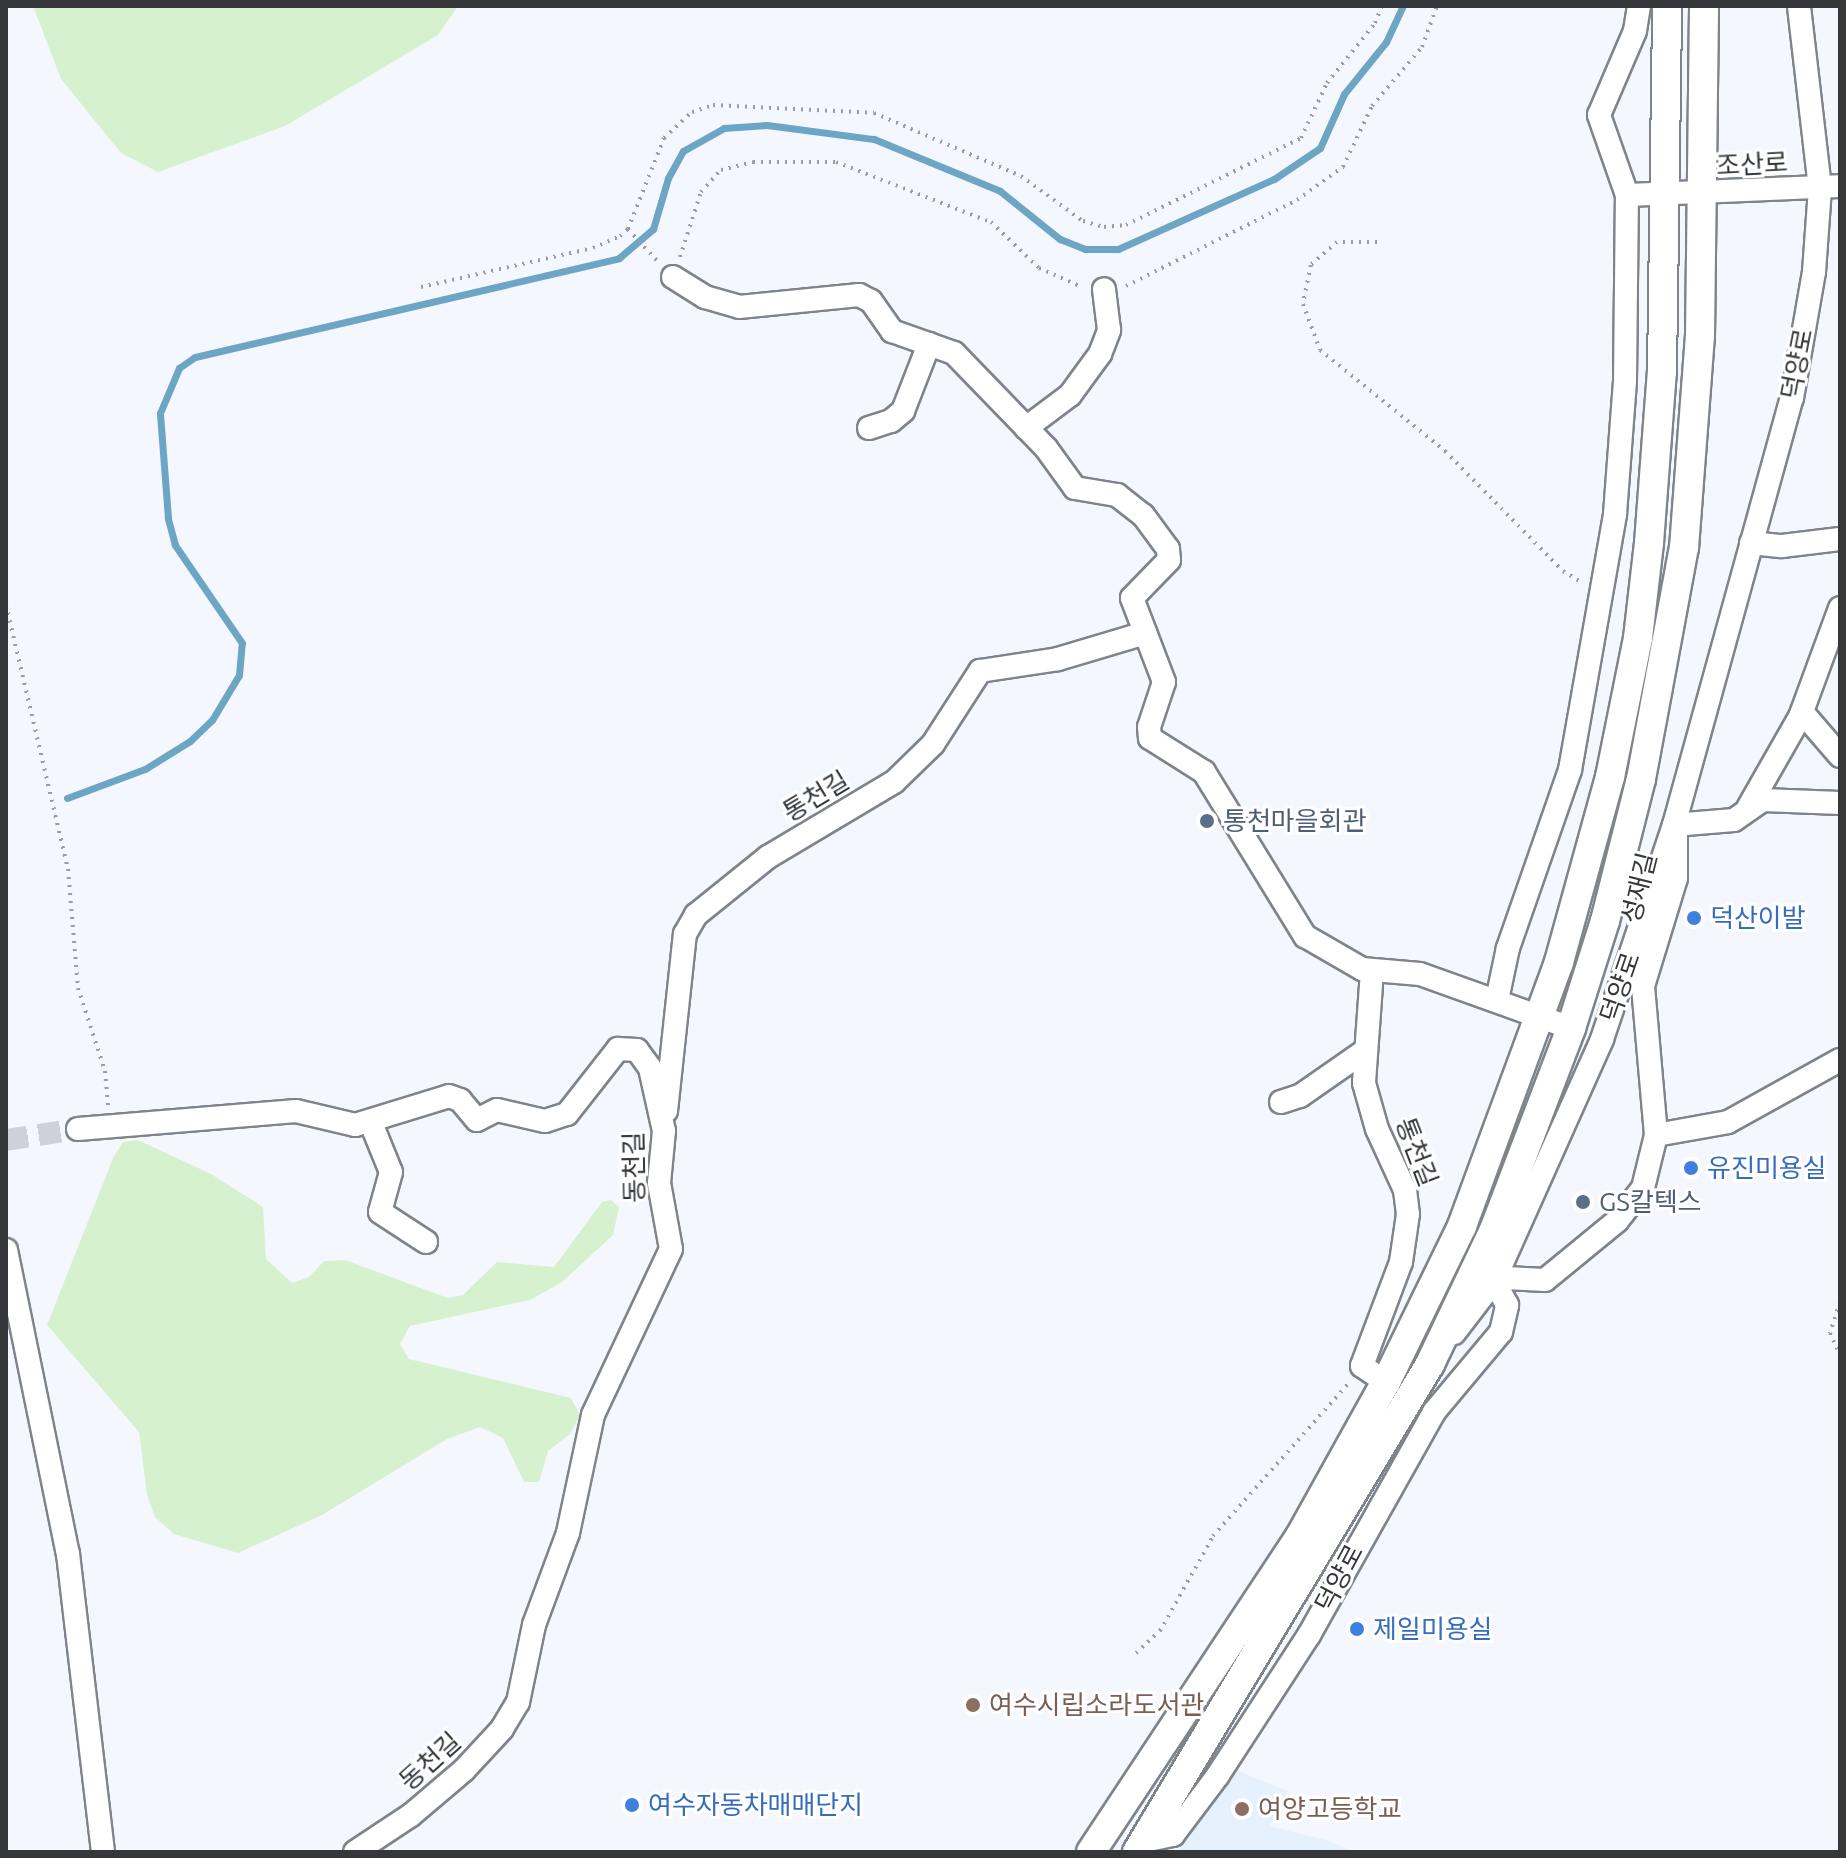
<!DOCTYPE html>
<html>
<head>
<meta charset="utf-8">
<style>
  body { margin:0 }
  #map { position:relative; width:1846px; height:1858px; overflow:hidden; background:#f4f8fe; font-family:Ubuntu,"Noto Sans KR",sans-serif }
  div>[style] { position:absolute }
  .built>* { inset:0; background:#e6f1fe }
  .green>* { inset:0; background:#d6f1cd }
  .stream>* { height:7px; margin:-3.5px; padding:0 3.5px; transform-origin:3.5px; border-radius:3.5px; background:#6da5c5 }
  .minor-tunnel>* { height:22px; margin-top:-11px; transform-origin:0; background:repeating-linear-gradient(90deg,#ced1d7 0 22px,transparent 0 33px) }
  .path>* { height:4px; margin-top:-2px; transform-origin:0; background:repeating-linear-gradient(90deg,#999ca0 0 2px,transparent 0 8px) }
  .roads { filter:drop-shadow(2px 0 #7f848b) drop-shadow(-2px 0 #7f848b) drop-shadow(0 2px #7f848b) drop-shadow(0 -2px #7f848b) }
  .minor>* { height:22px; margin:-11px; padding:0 11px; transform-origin:11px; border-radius:11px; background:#fff }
  .major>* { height:28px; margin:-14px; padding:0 14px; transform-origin:14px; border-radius:14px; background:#fff }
  .dots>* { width:22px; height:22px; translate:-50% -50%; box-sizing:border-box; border:4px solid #fff; border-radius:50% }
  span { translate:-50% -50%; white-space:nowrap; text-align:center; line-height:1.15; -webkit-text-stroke:6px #fff; paint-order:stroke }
  .street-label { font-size:26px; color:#35373a }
  .service-label { font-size:26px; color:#4e5e75 }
  .left { translate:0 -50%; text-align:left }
  .shop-label { font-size:26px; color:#366cbe }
  .education-label { font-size:26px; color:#785e54 }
  .frame { position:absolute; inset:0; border:8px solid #35373a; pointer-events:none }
</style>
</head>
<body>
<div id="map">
  <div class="built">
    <div style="clip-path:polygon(1233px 1769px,1288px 1791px,1269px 1826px,1330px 1841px,1353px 1852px,1177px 1852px)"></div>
  </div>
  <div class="green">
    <div style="clip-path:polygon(33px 6px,458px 6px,438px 35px,285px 126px,158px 172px,121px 153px,61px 79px)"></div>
    <div style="clip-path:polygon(138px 1140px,211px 1174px,263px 1207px,266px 1259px,292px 1283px,309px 1277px,324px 1261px,345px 1260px,448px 1298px,463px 1295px,497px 1262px,554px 1267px,602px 1202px,611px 1200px,619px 1207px,613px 1235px,562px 1282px,530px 1300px,410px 1326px,400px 1344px,409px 1359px,571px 1398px,580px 1415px,570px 1434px,548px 1451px,539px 1482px,524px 1482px,503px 1438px,480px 1427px,447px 1439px,322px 1515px,238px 1553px,174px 1534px,155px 1517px,147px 1495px,139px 1432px,47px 1325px,114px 1156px,123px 1142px)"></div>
  </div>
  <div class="stream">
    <div style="left:67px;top:798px;width:83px;rotate:-20.4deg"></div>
    <div style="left:145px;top:769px;width:53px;rotate:-31.9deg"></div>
    <div style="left:190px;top:741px;width:30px;rotate:-44deg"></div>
    <div style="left:212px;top:720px;width:52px;rotate:-59deg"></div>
    <div style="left:239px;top:675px;width:32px;rotate:-85deg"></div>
    <div style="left:242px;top:643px;width:119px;rotate:-124.4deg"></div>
    <div style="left:175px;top:545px;width:28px;rotate:-105deg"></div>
    <div style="left:168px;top:518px;width:105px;rotate:-94.4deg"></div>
    <div style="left:160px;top:413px;width:49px;rotate:-67.1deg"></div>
    <div style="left:179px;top:368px;width:19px;rotate:-35deg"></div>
    <div style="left:195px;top:357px;width:435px;rotate:-13.1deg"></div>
    <div style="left:619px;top:258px;width:45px;rotate:-40.5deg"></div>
    <div style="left:653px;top:229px;width:53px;rotate:-73.6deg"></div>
    <div style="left:668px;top:178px;width:31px;rotate:-61deg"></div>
    <div style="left:683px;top:151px;width:47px;rotate:-29.3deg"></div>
    <div style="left:724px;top:128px;width:43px;rotate:-4deg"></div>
    <div style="left:767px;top:125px;width:108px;rotate:7.5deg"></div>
    <div style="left:874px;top:139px;width:136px;rotate:22.4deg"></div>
    <div style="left:1000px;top:191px;width:77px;rotate:38.7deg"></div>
    <div style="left:1060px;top:239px;width:27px;rotate:22deg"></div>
    <div style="left:1085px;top:249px;width:33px"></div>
    <div style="left:1118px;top:249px;width:171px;rotate:-24.2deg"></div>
    <div style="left:1274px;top:179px;width:55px;rotate:-34deg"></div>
    <div style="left:1320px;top:148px;width:59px;rotate:-66deg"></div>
    <div style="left:1344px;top:94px;width:67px;rotate:-51.1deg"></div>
    <div style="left:1386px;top:42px;width:40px;rotate:-65deg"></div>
  </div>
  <div class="minor-tunnel">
    <div style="left:6px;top:1140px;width:73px;rotate:-8.7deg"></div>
  </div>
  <div class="path">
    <div style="left:628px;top:229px;width:46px;rotate:47.6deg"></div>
    <div style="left:1377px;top:242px;width:40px;rotate:180deg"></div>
    <div style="left:1337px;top:242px;width:35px;rotate:139deg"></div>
    <div style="left:1311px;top:265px;width:40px;rotate:102deg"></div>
    <div style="left:1303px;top:304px;width:49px;rotate:69.7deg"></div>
    <div style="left:1320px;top:350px;width:161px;rotate:38.9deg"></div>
    <div style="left:1445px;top:451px;width:168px;rotate:45.5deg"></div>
    <div style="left:1563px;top:571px;width:21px;rotate:31deg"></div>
    <div style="left:680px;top:257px;width:68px;rotate:-72.1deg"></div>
    <div style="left:701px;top:192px;width:30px;rotate:-48deg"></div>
    <div style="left:721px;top:170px;width:33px;rotate:-14deg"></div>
    <div style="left:753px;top:162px;width:83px"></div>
    <div style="left:836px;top:162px;width:166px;rotate:21.2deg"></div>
    <div style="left:991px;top:222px;width:66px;rotate:43.8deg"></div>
    <div style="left:1039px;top:268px;width:47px;rotate:23.8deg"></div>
    <div style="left:1126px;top:286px;width:191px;rotate:-26.7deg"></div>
    <div style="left:1297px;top:200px;width:57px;rotate:-35.7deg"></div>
    <div style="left:1343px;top:167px;width:68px;rotate:-64.6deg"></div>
    <div style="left:1372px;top:106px;width:77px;rotate:-49.7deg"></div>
    <div style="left:1422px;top:47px;width:44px;rotate:-69.9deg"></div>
    <div style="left:421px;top:287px;width:176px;rotate:-12.8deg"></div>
    <div style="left:593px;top:248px;width:30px;rotate:-24deg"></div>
    <div style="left:620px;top:236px;width:11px;rotate:-41deg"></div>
    <div style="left:628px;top:229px;width:98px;rotate:-68.4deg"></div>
    <div style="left:664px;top:138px;width:38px;rotate:-43deg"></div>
    <div style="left:692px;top:112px;width:22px;rotate:-18deg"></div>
    <div style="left:713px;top:105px;width:161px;rotate:2.8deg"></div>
    <div style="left:874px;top:113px;width:160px;rotate:23.2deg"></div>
    <div style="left:1021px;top:176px;width:77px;rotate:36deg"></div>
    <div style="left:1083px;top:221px;width:22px;rotate:16deg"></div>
    <div style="left:1104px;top:227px;width:22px;rotate:-5deg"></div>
    <div style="left:1126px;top:225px;width:195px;rotate:-26.4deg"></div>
    <div style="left:1301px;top:138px;width:61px;rotate:-64.7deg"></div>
    <div style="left:1327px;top:83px;width:77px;rotate:-51.3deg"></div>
    <div style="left:1375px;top:23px;width:18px;rotate:-68deg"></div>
    <div style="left:6px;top:605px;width:271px;rotate:76.8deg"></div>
    <div style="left:68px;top:869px;width:119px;rotate:85.2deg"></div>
    <div style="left:78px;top:988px;width:87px;rotate:72deg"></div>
    <div style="left:105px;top:1071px;width:35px;rotate:85deg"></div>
    <div style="left:1840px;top:1302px;width:33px;rotate:108deg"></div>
    <div style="left:1830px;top:1333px;width:23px;rotate:65deg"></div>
    <div style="left:1136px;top:1653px;width:33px;rotate:-43deg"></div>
    <div style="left:1160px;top:1631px;width:109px;rotate:-60.8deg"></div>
    <div style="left:1213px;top:1536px;width:203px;rotate:-48.4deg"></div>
  </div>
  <div class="roads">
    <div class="minor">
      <div style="left:1627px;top:195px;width:213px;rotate:-2.4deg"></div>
      <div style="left:673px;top:277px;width:38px;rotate:32deg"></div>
      <div style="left:705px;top:297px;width:35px;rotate:16deg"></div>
      <div style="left:739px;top:307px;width:121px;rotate:-5.7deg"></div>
      <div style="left:859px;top:295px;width:13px;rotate:27deg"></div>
      <div style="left:871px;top:301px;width:37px;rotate:55deg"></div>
      <div style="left:892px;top:331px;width:66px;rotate:19.5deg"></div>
      <div style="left:954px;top:353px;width:132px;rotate:45.9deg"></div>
      <div style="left:1046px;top:448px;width:49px;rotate:54.1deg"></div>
      <div style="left:1075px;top:488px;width:43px;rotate:9.5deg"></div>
      <div style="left:1117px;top:495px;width:33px;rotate:38deg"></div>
      <div style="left:1143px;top:515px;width:42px;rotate:53.7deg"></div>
      <div style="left:1168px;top:549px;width:11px;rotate:85deg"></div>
      <div style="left:1169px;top:560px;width:53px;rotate:134.2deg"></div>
      <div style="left:1132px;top:598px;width:90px;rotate:69.1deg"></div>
      <div style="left:1164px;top:682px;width:47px;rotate:108.4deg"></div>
      <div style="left:1149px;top:727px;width:11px;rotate:85deg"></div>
      <div style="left:1150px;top:738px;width:64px;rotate:32.2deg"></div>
      <div style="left:1204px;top:772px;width:193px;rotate:58.4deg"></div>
      <div style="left:1305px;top:936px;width:66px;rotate:30.1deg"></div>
      <div style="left:1362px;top:969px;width:58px;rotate:4.9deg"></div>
      <div style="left:1420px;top:974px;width:160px;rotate:19.7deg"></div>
      <div style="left:869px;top:428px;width:23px;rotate:-18deg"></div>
      <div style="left:891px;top:421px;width:16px;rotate:-40deg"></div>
      <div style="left:903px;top:411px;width:72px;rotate:-68.8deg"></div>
      <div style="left:1026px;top:428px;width:55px;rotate:-36.9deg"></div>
      <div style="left:1070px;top:395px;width:51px;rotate:-53.8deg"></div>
      <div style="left:1100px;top:354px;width:26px;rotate:-69deg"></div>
      <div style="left:1109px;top:330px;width:41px;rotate:-97deg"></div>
      <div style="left:1751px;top:543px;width:31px;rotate:6deg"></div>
      <div style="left:1782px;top:546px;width:58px;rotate:-6.9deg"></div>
      <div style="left:1802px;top:712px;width:58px;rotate:49.2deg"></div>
      <div style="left:1748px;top:808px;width:105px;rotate:-60.3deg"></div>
      <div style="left:1800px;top:717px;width:116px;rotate:-69.8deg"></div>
      <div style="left:1674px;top:825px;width:60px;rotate:-4.8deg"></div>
      <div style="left:1734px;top:820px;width:35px;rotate:-35deg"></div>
      <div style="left:1763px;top:800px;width:77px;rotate:2.2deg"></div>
      <div style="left:1372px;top:971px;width:112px;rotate:94.1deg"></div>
      <div style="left:1364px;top:1083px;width:48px;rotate:74.2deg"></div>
      <div style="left:1377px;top:1129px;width:67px;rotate:65.3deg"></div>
      <div style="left:1405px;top:1190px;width:24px;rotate:83deg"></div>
      <div style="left:1408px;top:1214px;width:49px;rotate:98.3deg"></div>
      <div style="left:1401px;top:1262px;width:111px;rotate:110.6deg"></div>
      <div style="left:1362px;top:1366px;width:29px;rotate:34deg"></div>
      <div style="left:1497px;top:1000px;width:53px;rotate:-78.1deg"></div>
      <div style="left:1508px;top:948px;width:188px;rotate:-70.8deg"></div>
      <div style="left:1570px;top:770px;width:260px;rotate:-80deg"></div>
      <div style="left:1615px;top:514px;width:134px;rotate:-85.7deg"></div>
      <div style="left:1625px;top:380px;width:185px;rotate:-89.4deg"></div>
      <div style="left:1627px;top:195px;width:85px;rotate:-109.3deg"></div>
      <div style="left:1599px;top:115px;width:91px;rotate:-66.8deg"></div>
      <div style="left:1635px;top:31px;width:25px;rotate:-81deg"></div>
      <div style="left:1281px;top:1102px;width:20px;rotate:-18deg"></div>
      <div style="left:1300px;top:1096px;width:77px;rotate:-34.9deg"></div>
      <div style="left:666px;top:1111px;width:178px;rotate:-83.9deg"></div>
      <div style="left:685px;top:934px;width:22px;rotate:-60deg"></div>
      <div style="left:696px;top:915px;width:92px;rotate:-38.9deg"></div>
      <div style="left:768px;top:857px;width:147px;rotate:-30.8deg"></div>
      <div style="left:894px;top:782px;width:54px;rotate:-44.3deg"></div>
      <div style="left:933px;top:744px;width:87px;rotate:-57.2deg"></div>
      <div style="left:980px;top:671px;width:79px;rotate:-8.7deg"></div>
      <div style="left:1058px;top:659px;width:91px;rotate:-16.6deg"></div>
      <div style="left:371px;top:1123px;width:53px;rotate:67.8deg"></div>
      <div style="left:391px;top:1172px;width:41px;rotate:105.4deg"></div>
      <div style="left:380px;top:1212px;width:55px;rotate:33.1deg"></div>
      <div style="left:78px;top:1129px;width:219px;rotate:-4.7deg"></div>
      <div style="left:296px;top:1111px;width:61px;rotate:13.3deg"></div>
      <div style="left:355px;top:1125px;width:98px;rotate:-17.1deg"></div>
      <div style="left:449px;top:1096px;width:12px;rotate:20deg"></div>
      <div style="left:460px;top:1100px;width:26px;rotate:50deg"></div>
      <div style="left:477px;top:1120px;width:22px;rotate:-27deg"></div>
      <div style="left:497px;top:1110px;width:49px;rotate:12.9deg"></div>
      <div style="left:545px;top:1121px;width:23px;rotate:-18deg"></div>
      <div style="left:567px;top:1114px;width:83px;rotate:-51.9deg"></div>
      <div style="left:618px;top:1049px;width:19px;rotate:3deg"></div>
      <div style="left:637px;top:1050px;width:22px;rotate:54deg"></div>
      <div style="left:650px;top:1068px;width:65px;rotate:77.5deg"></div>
      <div style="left:664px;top:1131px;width:52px;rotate:95.5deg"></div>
      <div style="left:659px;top:1183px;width:67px;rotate:79.7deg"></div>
      <div style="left:671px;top:1249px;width:183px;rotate:115.2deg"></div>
      <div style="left:593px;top:1415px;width:121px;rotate:102deg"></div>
      <div style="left:568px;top:1533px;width:98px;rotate:110.3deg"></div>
      <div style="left:534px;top:1625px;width:79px;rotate:101.7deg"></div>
      <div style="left:518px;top:1702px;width:31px;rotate:121deg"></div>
      <div style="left:502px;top:1729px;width:56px;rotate:132.8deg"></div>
      <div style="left:464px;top:1770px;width:70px;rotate:139.7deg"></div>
      <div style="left:411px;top:1815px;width:67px;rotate:146.5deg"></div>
      <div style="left:1656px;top:1135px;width:73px;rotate:-10.2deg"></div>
      <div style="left:1728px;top:1122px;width:128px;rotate:-29deg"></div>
      <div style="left:6px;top:1250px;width:310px;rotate:78.5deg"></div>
      <div style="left:68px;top:1554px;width:300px;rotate:83.3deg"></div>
      <div style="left:1486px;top:1277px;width:59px;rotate:2.9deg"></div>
      <div style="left:1545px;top:1280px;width:93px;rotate:-39.3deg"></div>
      <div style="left:1617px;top:1221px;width:42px;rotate:-51.8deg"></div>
      <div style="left:1643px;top:1188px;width:55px;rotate:-76.2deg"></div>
      <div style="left:1656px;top:1135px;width:150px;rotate:-95deg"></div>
      <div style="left:1643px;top:986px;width:113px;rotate:-73deg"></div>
      <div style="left:1676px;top:878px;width:44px;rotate:-90deg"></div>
      <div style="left:1454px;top:1333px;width:66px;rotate:-52.4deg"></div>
      <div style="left:1494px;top:1281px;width:265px;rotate:-65.9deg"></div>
      <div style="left:1602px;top:1039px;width:226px;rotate:-71.4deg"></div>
      <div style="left:1674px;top:825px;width:443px;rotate:-74.6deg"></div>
      <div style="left:1792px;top:398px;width:128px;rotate:-80.1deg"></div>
      <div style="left:1814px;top:272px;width:84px;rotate:-85.9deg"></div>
      <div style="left:1820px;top:188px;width:183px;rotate:-96.6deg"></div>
      <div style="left:1144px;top:1841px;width:30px;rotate:-12deg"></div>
      <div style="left:1173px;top:1835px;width:75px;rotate:-53.1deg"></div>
      <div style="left:1218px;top:1775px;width:167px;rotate:-57deg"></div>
      <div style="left:1309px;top:1635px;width:256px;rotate:-60.7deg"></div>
      <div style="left:1434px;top:1412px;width:104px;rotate:-50.1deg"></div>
      <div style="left:1501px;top:1332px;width:28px;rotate:-77deg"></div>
      <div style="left:1507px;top:1305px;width:27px;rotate:-118deg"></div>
    </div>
    <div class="major">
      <div style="left:1091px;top:1852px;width:377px;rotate:-56.5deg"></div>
      <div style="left:1299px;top:1538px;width:179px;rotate:-60.9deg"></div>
      <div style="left:1386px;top:1382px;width:174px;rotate:-64deg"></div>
      <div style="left:1462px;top:1226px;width:281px;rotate:-69.8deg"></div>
      <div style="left:1559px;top:962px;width:192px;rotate:-74.6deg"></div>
      <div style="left:1610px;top:777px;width:142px;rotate:-78.6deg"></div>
      <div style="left:1638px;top:638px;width:96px;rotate:-83.4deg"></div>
      <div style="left:1649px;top:543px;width:171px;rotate:-85.7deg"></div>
      <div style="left:1662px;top:372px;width:366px;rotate:-89.2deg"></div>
      <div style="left:1137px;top:1852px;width:569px;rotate:-59.02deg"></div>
      <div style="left:1430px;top:1364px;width:148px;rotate:-64.5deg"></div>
      <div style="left:1494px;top:1230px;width:216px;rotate:-69.1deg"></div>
      <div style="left:1571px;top:1028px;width:112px;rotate:-72.4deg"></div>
      <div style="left:1605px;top:921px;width:146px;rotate:-75.8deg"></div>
      <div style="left:1641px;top:779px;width:235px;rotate:-79.5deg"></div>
      <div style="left:1684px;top:548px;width:213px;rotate:-85.7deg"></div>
      <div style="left:1700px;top:336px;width:330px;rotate:-89.3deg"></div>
    </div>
  </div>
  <div class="dots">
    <div style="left:1207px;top:821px;background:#5c6f8a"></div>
    <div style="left:1694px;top:918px;background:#3f7fe0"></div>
    <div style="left:1691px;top:1168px;background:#3f7fe0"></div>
    <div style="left:1583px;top:1202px;background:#5c6f8a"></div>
    <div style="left:1357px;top:1629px;background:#3f7fe0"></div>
    <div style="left:973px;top:1705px;background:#8d6e63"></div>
    <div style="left:632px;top:1805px;background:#3f7fe0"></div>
    <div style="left:1242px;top:1809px;background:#8d6e63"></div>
  </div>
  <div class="street-label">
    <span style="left:1752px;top:164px;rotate:-3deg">조산로</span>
    <span style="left:1797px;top:364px;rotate:-79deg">덕양로</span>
    <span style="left:816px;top:796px;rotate:-31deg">통천길</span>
    <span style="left:1639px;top:888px;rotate:-76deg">성재길</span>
    <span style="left:1620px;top:987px;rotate:-71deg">덕양로</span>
    <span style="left:1417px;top:1152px;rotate:69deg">통천길</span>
    <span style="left:634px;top:1167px;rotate:-91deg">동천길</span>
    <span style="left:1339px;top:1578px;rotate:-62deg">덕양로</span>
    <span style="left:430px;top:1761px;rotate:-42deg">동천길</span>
  </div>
  <div class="service-label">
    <span class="left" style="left:1223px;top:821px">통천마을회관</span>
    <span class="left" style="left:1599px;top:1202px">GS칼텍스</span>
  </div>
  <div class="shop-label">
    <span class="left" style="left:1710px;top:918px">덕산이발</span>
    <span class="left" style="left:1707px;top:1168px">유진미용실</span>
    <span class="left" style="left:1373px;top:1629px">제일미용실</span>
    <span class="left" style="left:648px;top:1805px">여수자동차매매단지</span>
  </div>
  <div class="education-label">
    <span class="left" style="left:989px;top:1705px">여수시립소라도서관</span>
    <span class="left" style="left:1258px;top:1809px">여양고등학교</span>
  </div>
  <div class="frame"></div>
</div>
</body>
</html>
